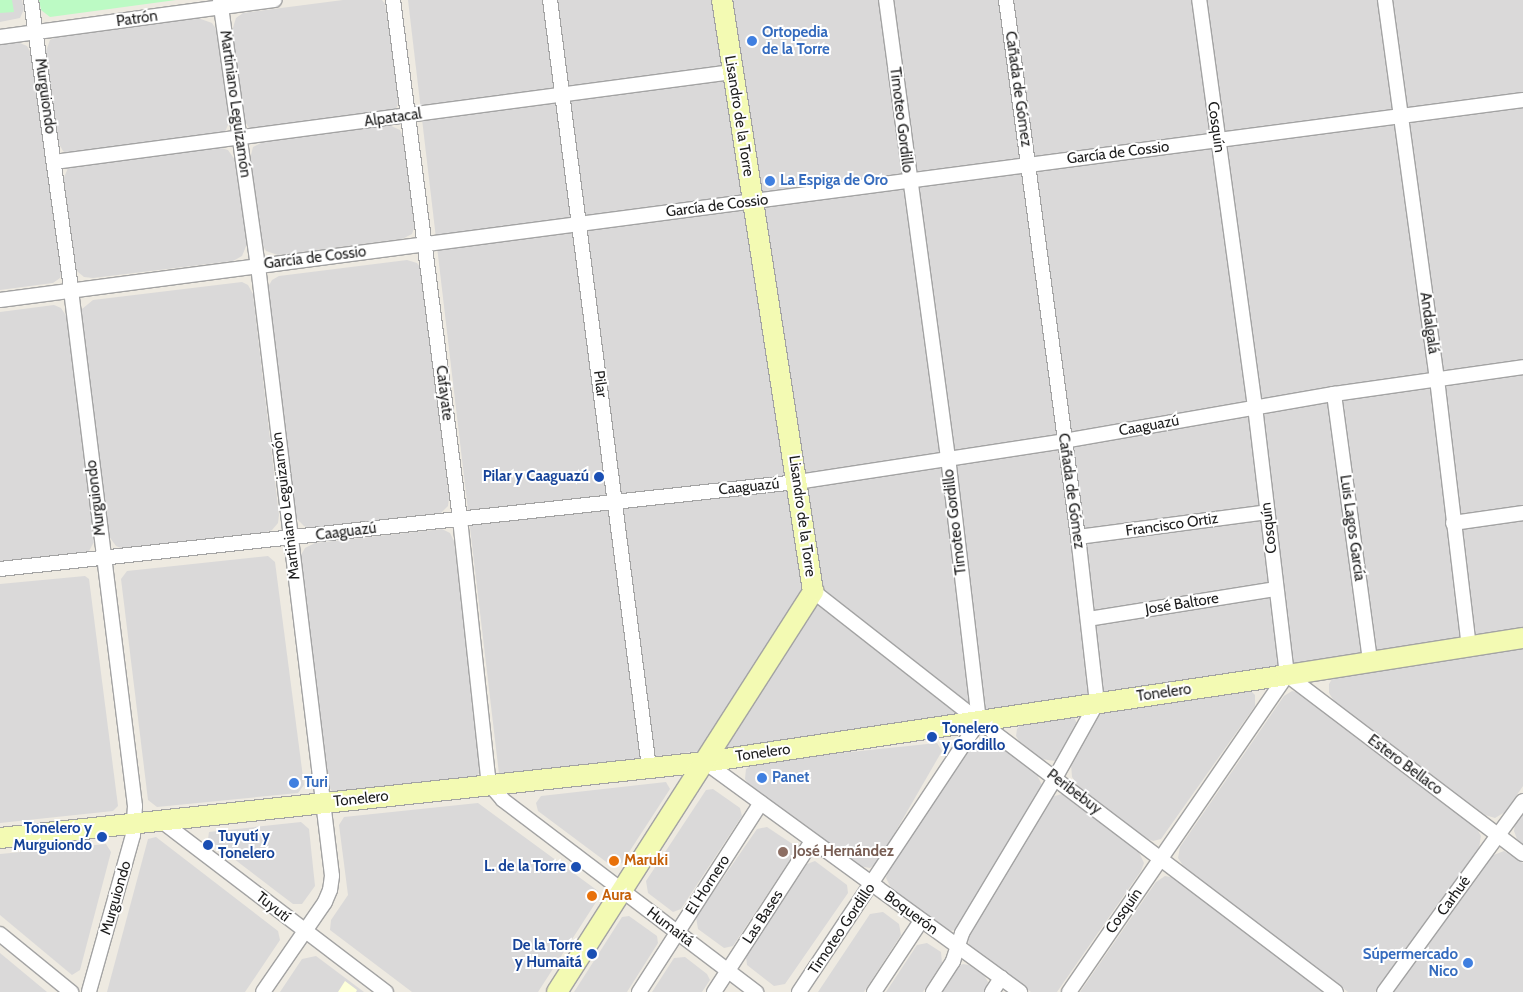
<!DOCTYPE html>
<html>
<head>
<meta charset="utf-8">
<style>
  body { margin:0 }
  #map { position:relative; width:1523px; height:992px; overflow:hidden; background:#eeeae1; font-family:Cabin,sans-serif }
  div>[style] { position:absolute }
  .residential>* { inset:0; background:#dad9d9 }
  .education>* { inset:0; background:#fdffd9 }
  .park>* { inset:0; background:#bcfac4 }
  .roads { filter:drop-shadow(1px 0 #a3a3a3) drop-shadow(-1px 0 #a3a3a3) drop-shadow(0 1px #a3a3a3) drop-shadow(0 -1px #a3a3a3) }
  .street>* { height:14px; margin:-7px; padding:0 7px; transform-origin:7px; border-radius:7px; background:#fff }
  .secondary>* { height:20px; margin:-10px; padding:0 10px; transform-origin:10px; border-radius:10px; background:#f3fab3 }
  .dots>* { width:14px; height:14px; translate:-50% -50%; box-sizing:border-box; border:2px solid #fff; border-radius:50% }
  span { translate:-50% -50%; white-space:nowrap; text-align:center; line-height:1.15; -webkit-text-stroke:4px #fff; paint-order:stroke }
  .street-label { font-size:15px; color:#1c1c1c }
  .shop-label { font-size:15px; color:#366cbe; font-weight:700 }
  .left { translate:0 -50%; text-align:left }
  .right { translate:-100% -50%; text-align:right }
  .transit-label { font-size:15px; color:#164399; font-weight:700 }
  .education-label { font-size:15px; color:#785e54; font-weight:700 }
  .food-label { font-size:15px; color:#c56008; font-weight:700 }
</style>
</head>
<body>
<div id="map">
  <div class="residential">
    <div style="clip-path:polygon(0 0,22px 0,24px 9px,20px 18px,0 22px)"></div>
    <div style="clip-path:polygon(343px 0,382px 0,385px 4px,399px 98px,397px 107px,392px 112px,251px 129px,249px 128px,244px 120px,232px 31px,236px 18px,243px 13px)"></div>
    <div style="clip-path:polygon(408px 0,1523px 0,1523px 629px,727px 748px,499px 774px)"></div>
    <div style="clip-path:polygon(198px 18px,212px 23px,218px 32px,230px 120px,225px 132px,68px 154px,63px 151px,59px 144px,46px 51px,50px 40px,58px 36px)"></div>
    <div style="clip-path:polygon(15px 41px,27px 46px,31px 53px,62px 270px,60px 278px,53px 283px,0 290px,0 43px)"></div>
    <div style="clip-path:polygon(389px 125px,400px 130px,404px 139px,416px 222px,412px 234px,402px 239px,278px 255px,266px 251px,261px 242px,250px 159px,253px 147px,263px 142px)"></div>
    <div style="clip-path:polygon(218px 147px,228px 150px,235px 160px,247px 244px,242px 256px,233px 261px,93px 278px,84px 277px,78px 272px,75px 267px,63px 180px,68px 168px)"></div>
    <div style="clip-path:polygon(407px 260px,417px 263px,422px 270px,449px 498px,448px 506px,441px 513px,436px 515px,310px 528px,304px 526px,295px 517px,268px 287px,272px 280px,279px 276px)"></div>
    <div style="clip-path:polygon(242px 282px,248px 285px,253px 294px,279px 515px,278px 523px,272px 530px,264px 533px,123px 549px,116px 546px,108px 535px,81px 316px,82px 309px,93px 300px)"></div>
    <div style="clip-path:polygon(54px 305px,61px 308px,67px 317px,94px 542px,89px 551px,82px 554px,0 562px,0 312px)"></div>
    <div style="clip-path:polygon(442px 529px,450px 533px,454px 541px,482px 765px,479px 773px,474px 779px,334px 793px,328px 786px,300px 561px,301px 555px,305px 548px,315px 543px)"></div>
    <div style="clip-path:polygon(268px 556px,275px 562px,304px 785px,298px 793px,157px 807px,148px 800px,121px 579px,127px 571px)"></div>
    <div style="clip-path:polygon(85px 576px,89px 579px,118px 806px,113px 811px,0 823px,0 584px)"></div>
    <div style="clip-path:polygon(1523px 646px,1523px 786px,1505px 812px,1495px 818px,1485px 815px,1334px 701px,1329px 693px,1329px 684px,1334px 676px)"></div>
    <div style="clip-path:polygon(1249px 689px,1255px 695px,1255px 706px,1161px 839px,1153px 841px,1146px 838px,1079px 787px,1072px 777px,1071px 764px,1095px 720px,1104px 711px)"></div>
    <div style="clip-path:polygon(1292px 691px,1301px 693px,1476px 827px,1481px 836px,1479px 848px,1375px 992px,1348px 992px,1184px 867px,1178px 858px,1180px 847px,1284px 696px)"></div>
    <div style="clip-path:polygon(1074px 717px,1078px 726px,1059px 759px,1055px 761px,1041px 759px,1019px 741px,1016px 736px,1017px 729px,1021px 724px)"></div>
    <div style="clip-path:polygon(984px 739px,994px 742px,1036px 773px,1042px 785px,957px 930px,949px 931px,892px 890px,886px 878px,888px 871px,972px 746px)"></div>
    <div style="clip-path:polygon(937px 743px,942px 751px,878px 862px,870px 868px,859px 866px,750px 787px,745px 779px,746px 769px,756px 762px)"></div>
    <div style="clip-path:polygon(666px 782px,670px 789px,622px 863px,613px 867px,538px 811px,536px 803px,541px 796px)"></div>
    <div style="clip-path:polygon(713px 789px,740px 808px,742px 816px,681px 909px,673px 912px,648px 893px,646px 881px,706px 790px)"></div>
    <div style="clip-path:polygon(1062px 794px,1138px 850px,1144px 863px,1141px 871px,1057px 992px,1031px 992px,970px 948px,967px 937px,1051px 797px)"></div>
    <div style="clip-path:polygon(478px 803px,598px 891px,598px 899px,538px 992px,412px 992px,330px 930px,331px 920px,348px 895px,339px 825px,344px 817px)"></div>
    <div style="clip-path:polygon(1523px 812px,1523px 845px,1517px 839px,1514px 831px,1515px 824px)"></div>
    <div style="clip-path:polygon(301px 822px,309px 829px,315px 886px,302px 904px,293px 904px,208px 839px,209px 832px)"></div>
    <div style="clip-path:polygon(767px 827px,794px 845px,794px 854px,733px 946px,724px 948px,698px 929px,696px 917px,757px 829px)"></div>
    <div style="clip-path:polygon(156px 837px,278px 931px,280px 940px,245px 992px,107px 992px,148px 839px)"></div>
    <div style="clip-path:polygon(106px 844px,111px 852px,80px 970px,72px 975px,0 915px,0 854px)"></div>
    <div style="clip-path:polygon(1504px 851px,1523px 863px,1523px 992px,1392px 992px,1491px 856px)"></div>
    <div style="clip-path:polygon(815px 861px,847px 885px,848px 893px,785px 984px,774px 986px,747px 965px,746px 956px,807px 864px)"></div>
    <div style="clip-path:polygon(1165px 876px,1175px 878px,1324px 992px,1080px 992px,1156px 882px)"></div>
    <div style="clip-path:polygon(883px 912px,899px 924px,901px 935px,864px 992px,818px 992px,870px 914px)"></div>
    <div style="clip-path:polygon(629px 916px,657px 936px,658px 943px,627px 992px,574px 992px,622px 917px)"></div>
    <div style="clip-path:polygon(927px 943px,941px 952px,942px 963px,923px 992px,886px 992px,917px 945px)"></div>
    <div style="clip-path:polygon(0 953px,47px 992px,0 992px)"></div>
    <div style="clip-path:polygon(316px 956px,364px 992px,280px 992px,302px 959px)"></div>
    <div style="clip-path:polygon(685px 957px,707px 974px,710px 980px,702px 992px,652px 992px,674px 958px)"></div>
    <div style="clip-path:polygon(963px 964px,969px 965px,984px 975px,988px 982px,985px 992px,941px 992px,956px 968px)"></div>
  </div>
  <div class="education">
    <div style="clip-path:polygon(345px 981px,357px 990px,356px 992px,338px 992px)"></div>
  </div>
  <div class="park">
    <div style="clip-path:polygon(0 0,12px 0,14px 12px,0 13px)"></div>
    <div style="clip-path:polygon(39px 0,176px 0,50px 17px,41px 10px)"></div>
  </div>
  <div class="roads">
    <div class="street">
      <div style="left:31px;top:0;width:293px;rotate:82.1deg"></div>
      <div style="left:71px;top:290px;width:520px;rotate:82.93deg"></div>
      <div style="left:135px;top:806px;width:29px;rotate:94deg"></div>
      <div style="left:133px;top:835px;width:163px;rotate:105.7deg"></div>
      <div style="left:220px;top:0;width:269px;rotate:81.9deg"></div>
      <div style="left:258px;top:266px;width:614px;rotate:83.08deg"></div>
      <div style="left:332px;top:876px;width:14px;rotate:98deg"></div>
      <div style="left:330px;top:890px;width:13px;rotate:113deg"></div>
      <div style="left:325px;top:902px;width:109px;rotate:124.6deg"></div>
      <div style="left:393px;top:0;width:523px;rotate:82.64deg"></div>
      <div style="left:460px;top:519px;width:259px;rotate:83.8deg"></div>
      <div style="left:488px;top:776px;width:10px;rotate:73deg"></div>
      <div style="left:491px;top:786px;width:18px;rotate:49deg"></div>
      <div style="left:503px;top:800px;width:318px;rotate:37.2deg"></div>
      <div style="left:550px;top:0;width:774px;rotate:82.65deg"></div>
      <div style="left:1385px;top:0;width:383px;rotate:82.2deg"></div>
      <div style="left:1437px;top:379px;width:270px;rotate:83.2deg"></div>
      <div style="left:0;top:37px;width:277px;rotate:-7.7deg"></div>
      <div style="left:54px;top:162px;width:684px;rotate:-7.56deg"></div>
      <div style="left:0;top:300px;width:1536px;rotate:-7.48deg"></div>
      <div style="left:1334px;top:394px;width:269px;rotate:82.3deg"></div>
      <div style="left:1453px;top:523px;width:71px;rotate:-8.1deg"></div>
      <div style="left:1078px;top:537px;width:191px;rotate:-7.5deg"></div>
      <div style="left:0;top:569px;width:802px;rotate:-6.23deg"></div>
      <div style="left:797px;top:482px;width:270px;rotate:-8.7deg"></div>
      <div style="left:1064px;top:441px;width:274px;rotate:-9.9deg"></div>
      <div style="left:1334px;top:394px;width:191px;rotate:-8.1deg"></div>
      <div style="left:813px;top:591px;width:211px;rotate:38.1deg"></div>
      <div style="left:979px;top:721px;width:448px;rotate:37.2deg"></div>
      <div style="left:1088px;top:619px;width:190px;rotate:-9.1deg"></div>
      <div style="left:1287px;top:675px;width:296px;rotate:37.2deg"></div>
      <div style="left:705px;top:762px;width:390px;rotate:36.1deg"></div>
      <div style="left:160px;top:820px;width:284px;rotate:37.3deg"></div>
      <div style="left:0;top:934px;width:92px;rotate:39.2deg"></div>
      <div style="left:639px;top:992px;width:225px;rotate:-57.2deg"></div>
      <div style="left:714px;top:992px;width:180px;rotate:-57deg"></div>
      <div style="left:799px;top:992px;width:325px;rotate:-56.4deg"></div>
      <div style="left:979px;top:721px;width:265px;rotate:-96.7deg"></div>
      <div style="left:948px;top:458px;width:462px;rotate:-97.7deg"></div>
      <div style="left:874px;top:992px;width:85px;rotate:-56.5deg"></div>
      <div style="left:933px;top:992px;width:37px;rotate:-57deg"></div>
      <div style="left:953px;top:961px;width:29px;rotate:-72deg"></div>
      <div style="left:962px;top:933px;width:181px;rotate:-59deg"></div>
      <div style="left:1055px;top:778px;width:86px;rotate:-60.8deg"></div>
      <div style="left:1097px;top:703px;width:167px;rotate:-96.5deg"></div>
      <div style="left:1078px;top:537px;width:542px;rotate:-97.64deg"></div>
      <div style="left:992px;top:992px;width:17px;rotate:-57deg"></div>
      <div style="left:1069px;top:992px;width:385px;rotate:-55.5deg"></div>
      <div style="left:1287px;top:675px;width:270px;rotate:-96.8deg"></div>
      <div style="left:1255px;top:407px;width:411px;rotate:-97.8deg"></div>
      <div style="left:1384px;top:992px;width:236px;rotate:-54deg"></div>
    </div>
    <div class="secondary">
      <div style="left:0;top:838px;width:709px;rotate:-6.15deg"></div>
      <div style="left:705px;top:762px;width:588px;rotate:-8.5deg"></div>
      <div style="left:1287px;top:675px;width:239px;rotate:-8.9deg"></div>
      <div style="left:557px;top:992px;width:476px;rotate:-57.4deg"></div>
      <div style="left:813px;top:591px;width:598px;rotate:-98.75deg"></div>
    </div>
  </div>
  <div class="dots">
    <div style="left:752px;top:41px;background:#3f7fe0"></div>
    <div style="left:770px;top:181px;background:#3f7fe0"></div>
    <div style="left:599px;top:477px;background:#1a4fb4"></div>
    <div style="left:932px;top:737px;background:#1a4fb4"></div>
    <div style="left:762px;top:778px;background:#3f7fe0"></div>
    <div style="left:294px;top:783px;background:#3f7fe0"></div>
    <div style="left:102px;top:837px;background:#1a4fb4"></div>
    <div style="left:208px;top:845px;background:#1a4fb4"></div>
    <div style="left:783px;top:852px;background:#8d6e63"></div>
    <div style="left:614px;top:861px;background:#e8710a"></div>
    <div style="left:576px;top:867px;background:#1a4fb4"></div>
    <div style="left:592px;top:896px;background:#e8710a"></div>
    <div style="left:592px;top:954px;background:#1a4fb4"></div>
    <div style="left:1468px;top:963px;background:#3f7fe0"></div>
  </div>
  <div class="street-label">
    <span style="left:137px;top:19px;rotate:-8deg">Patrón</span>
    <span style="left:1018px;top:89px;rotate:82deg">Cañada de Gómez</span>
    <span style="left:45px;top:96px;rotate:82deg">Murguiondo</span>
    <span style="left:235px;top:104px;rotate:82deg">Martiniano Leguizamón</span>
    <span style="left:739px;top:116px;rotate:81deg">Lisandro de la Torre</span>
    <span style="left:393px;top:118px;rotate:-8deg">Alpatacal</span>
    <span style="left:901px;top:120px;rotate:83deg">Timoteo Gordillo</span>
    <span style="left:1216px;top:127px;rotate:82deg">Cosquín</span>
    <span style="left:1118px;top:153px;rotate:-7deg">García de Cossio</span>
    <span style="left:717px;top:206px;rotate:-7deg">García de Cossio</span>
    <span style="left:315px;top:258px;rotate:-7deg">García de Cossio</span>
    <span style="left:1429px;top:323px;rotate:82deg">Andalgalá</span>
    <span style="left:600px;top:384px;rotate:83deg">Pilar</span>
    <span style="left:444px;top:393px;rotate:83deg">Cafayate</span>
    <span style="left:1149px;top:426px;rotate:-10deg">Caaguazú</span>
    <span style="left:749px;top:487px;rotate:-6deg">Caaguazú</span>
    <span style="left:1071px;top:491px;rotate:82deg">Cañada de Gómez</span>
    <span style="left:96px;top:498px;rotate:-97deg">Murguiondo</span>
    <span style="left:286px;top:506px;rotate:-97deg">Martiniano Leguizamón</span>
    <span style="left:802px;top:516px;rotate:82deg">Lisandro de la Torre</span>
    <span style="left:955px;top:522px;rotate:-97deg">Timoteo Gordillo</span>
    <span style="left:1172px;top:525px;rotate:-8deg">Francisco Ortiz</span>
    <span style="left:1269px;top:528px;rotate:-97deg">Cosquín</span>
    <span style="left:1352px;top:528px;rotate:82deg">Luis Lagos García</span>
    <span style="left:346px;top:532px;rotate:-7deg">Caaguazú</span>
    <span style="left:1182px;top:604px;rotate:-9deg">José Baltore</span>
    <span style="left:1164px;top:693px;rotate:-8deg">Tonelero</span>
    <span style="left:763px;top:753px;rotate:-8deg">Tonelero</span>
    <span style="left:1405px;top:765px;rotate:37deg">Estero Bellaco</span>
    <span style="left:1074px;top:792px;rotate:37deg">Peribebuy</span>
    <span style="left:361px;top:799px;rotate:-6deg">Tonelero</span>
    <span style="left:708px;top:885px;rotate:-57deg">El Hornero</span>
    <span style="left:1454px;top:896px;rotate:-54deg">Carhué</span>
    <span style="left:116px;top:898px;rotate:-74deg">Murguiondo</span>
    <span style="left:273px;top:907px;rotate:38deg">Tuyutí</span>
    <span style="left:1124px;top:911px;rotate:-55deg">Cosquín</span>
    <span style="left:911px;top:913px;rotate:36deg">Boquerón</span>
    <span style="left:763px;top:917px;rotate:-57deg">Las Bases</span>
    <span style="left:670px;top:927px;rotate:37deg">Humaitá</span>
    <span style="left:842px;top:929px;rotate:-56deg">Timoteo Gordillo</span>
  </div>
  <div class="shop-label">
    <span class="left" style="left:762px;top:41px">Ortopedia<br>de la Torre</span>
    <span class="left" style="left:780px;top:181px">La Espiga de Oro</span>
    <span class="left" style="left:772px;top:778px">Panet</span>
    <span class="left" style="left:304px;top:783px">Turi</span>
    <span class="right" style="left:1458px;top:963px">Súpermercado<br>Nico</span>
  </div>
  <div class="transit-label">
    <span class="right" style="left:589px;top:477px">Pilar y Caaguazú</span>
    <span class="left" style="left:942px;top:737px">Tonelero<br>y Gordillo</span>
    <span class="right" style="left:92px;top:837px">Tonelero y<br>Murguiondo</span>
    <span class="left" style="left:218px;top:845px">Tuyutí y<br>Tonelero</span>
    <span class="right" style="left:566px;top:867px">L. de la Torre</span>
    <span class="right" style="left:582px;top:954px">De la Torre<br>y Humaitá</span>
  </div>
  <div class="education-label">
    <span class="left" style="left:793px;top:852px">José Hernández</span>
  </div>
  <div class="food-label">
    <span class="left" style="left:624px;top:861px">Maruki</span>
    <span class="left" style="left:602px;top:896px">Aura</span>
  </div>
</div>
</body>
</html>
